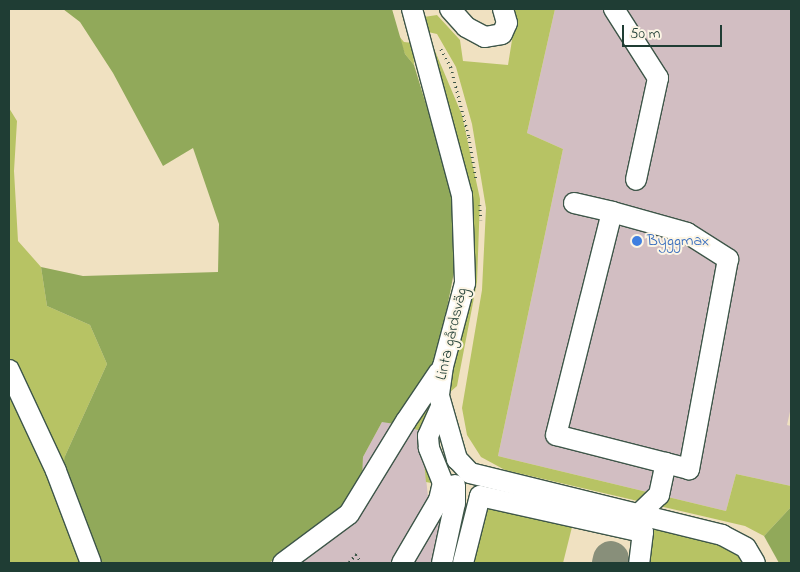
<!DOCTYPE html>
<html>
<head>
<meta charset="utf-8">
<style>
  body { margin:0 }
  #map { position:relative; width:800px; height:572px; overflow:hidden; background:#f0e1c1; font-family:"Indie Flower",sans-serif }
  div>[style] { position:absolute }
  .industrial>* { inset:0; background:#d2bec2 }
  .green>* { inset:0; background:#b7c364 }
  .forest>* { inset:0; background:#91a95a }
  .taxiway>* { height:36px; margin:-18px; padding:0 18px; transform-origin:18px; border-radius:18px; background:#888f7a }
  .path>* { height:2.5px; margin-top:-1.25px; transform-origin:0; background:repeating-linear-gradient(90deg,#3e5649 0 1px,transparent 0 5px) }
  .roads { filter:drop-shadow(1px 0 #3e5649) drop-shadow(-1px 0 #3e5649) drop-shadow(0 1px #3e5649) drop-shadow(0 -1px #3e5649) }
  .minor>* { height:20px; margin:-10px; padding:0 10px; transform-origin:10px; border-radius:10px; background:#fff }
  .dots>* { width:14px; height:14px; translate:-50% -50%; box-sizing:border-box; border:2px solid #fcf5e5; border-radius:50% }
  span { translate:-50% -50%; white-space:nowrap; text-align:center; line-height:1.15; -webkit-text-stroke:4px #fcf5e5; paint-order:stroke }
  .shop-label { font-size:16px; color:#366cbe }
  .left { translate:0 -50%; text-align:left }
  .street-label { font-size:16px; color:#1f3d34 }
  .frame { position:absolute; inset:0; border:10px solid #1f3d34; pointer-events:none }
  .scale { position:absolute; left:622px; top:25px; width:100px; height:22px; box-sizing:border-box; border:2px solid #1f3d34; border-top:0; padding-left:6px; font-size:15px; line-height:18px; white-space:nowrap; color:#1f3d34; -webkit-text-stroke:4px #fcf5e5; paint-order:stroke }
</style>
</head>
<body>
<div id="map">
  <div class="industrial">
    <div style="clip-path:polygon(555px 9px,791px 9px,791px 407px,787px 425px,791px 426px,791px 486px,736px 474px,726px 511px,498px 456px,563px 149px,527px 133px)"></div>
    <div style="clip-path:polygon(400px 413px,421px 430px,428px 497px,462px 505px,448px 563px,269px 563px,313px 530px,361px 478px,363px 457px,382px 422px)"></div>
  </div>
  <div class="green">
    <div style="clip-path:polygon(512px 9px,555px 9px,527px 133px,563px 149px,498px 456px,726px 511px,736px 474px,791px 486px,791px 507px,764px 536px,745px 526px,505px 470px,481px 457px,467px 435px,462px 408px,482px 290px,486px 208px,472px 124px,456px 67px,437px 34px,428px 32px,424px 17px,437px 15px,460px 40px,463px 61px,508px 65px,516px 15px)"></div>
    <div style="clip-path:polygon(398px 35px,404px 42px,413px 43px,414px 65px,405px 54px)"></div>
    <div style="clip-path:polygon(430px 39px,462px 115px,480px 199px,477px 282px,457px 386px,449px 393px,463px 311px)"></div>
    <div style="clip-path:polygon(9px 108px,17px 121px,14px 171px,18px 241px,41px 267px,47px 306px,90px 325px,107px 364px,65px 456px,97px 563px,9px 563px)"></div>
    <div style="clip-path:polygon(430px 400px,423px 429px,431px 483px,426px 482px,421px 431px,411px 428px)"></div>
    <div style="clip-path:polygon(472px 488px,576px 511px,563px 563px,456px 563px)"></div>
    <div style="clip-path:polygon(653px 529px,736px 548px,743px 563px,645px 563px)"></div>
  </div>
  <div class="forest">
    <div style="clip-path:polygon(63px 9px,392px 9px,405px 54px,414px 65px,453px 193px,455px 267px,436px 365px,395px 424px,382px 422px,363px 457px,362px 478px,346px 506px,269px 563px,97px 563px,61px 479px,65px 456px,107px 364px,90px 325px,47px 306px,41px 267px,83px 276px,218px 272px,219px 224px,193px 148px,163px 166px,113px 73px,80px 22px)"></div>
    <div style="clip-path:polygon(791px 507px,791px 563px,779px 563px,764px 536px)"></div>
  </div>
  <div class="taxiway">
    <div style="left:610px;top:563px;width:4px;rotate:-76deg"></div>
  </div>
  <div class="path">
    <div style="left:441px;top:49px;width:21px;rotate:61deg"></div>
    <div style="left:451px;top:67px;width:72px;rotate:75.6deg"></div>
    <div style="left:469px;top:137px;width:42px;rotate:80.3deg"></div>
    <div style="left:480px;top:205px;width:15px;rotate:86deg"></div>
    <div style="left:349px;top:562px;width:11px;rotate:-49deg"></div>
    <div style="left:356px;top:554px;width:11px;rotate:56deg"></div>
  </div>
  <div class="roads">
    <div class="minor">
      <div style="left:412px;top:9px;width:193px;rotate:75deg"></div>
      <div style="left:462px;top:195px;width:88px;rotate:88deg"></div>
      <div style="left:465px;top:283px;width:86px;rotate:104.8deg"></div>
      <div style="left:443px;top:366px;width:30px;rotate:98deg"></div>
      <div style="left:439px;top:396px;width:66px;rotate:74.1deg"></div>
      <div style="left:457px;top:459px;width:19px;rotate:47deg"></div>
      <div style="left:470px;top:473px;width:260px;rotate:13.8deg"></div>
      <div style="left:722px;top:535px;width:27px;rotate:28deg"></div>
      <div style="left:746px;top:548px;width:17px;rotate:59deg"></div>
      <div style="left:450px;top:9px;width:24px;rotate:48deg"></div>
      <div style="left:466px;top:27px;width:21px;rotate:28deg"></div>
      <div style="left:485px;top:37px;width:17px;rotate:-10deg"></div>
      <div style="left:502px;top:34px;width:12px;rotate:-66deg"></div>
      <div style="left:507px;top:23px;width:15px;rotate:-106deg"></div>
      <div style="left:614px;top:9px;width:82px;rotate:57.5deg"></div>
      <div style="left:658px;top:78px;width:104px;rotate:102.2deg"></div>
      <div style="left:574px;top:203px;width:39px;rotate:13deg"></div>
      <div style="left:612px;top:212px;width:78px;rotate:15.6deg"></div>
      <div style="left:687px;top:233px;width:49px;rotate:32.4deg"></div>
      <div style="left:728px;top:259px;width:214px;rotate:100.5deg"></div>
      <div style="left:689px;top:469px;width:137px;rotate:-165.7deg"></div>
      <div style="left:556px;top:435px;width:230px;rotate:-75.9deg"></div>
      <div style="left:9px;top:370px;width:111px;rotate:65deg"></div>
      <div style="left:56px;top:471px;width:98px;rotate:69.2deg"></div>
      <div style="left:639px;top:514px;width:28px;rotate:-44deg"></div>
      <div style="left:659px;top:495px;width:33px;rotate:-78deg"></div>
      <div style="left:283px;top:563px;width:82px;rotate:-36.6deg"></div>
      <div style="left:349px;top:514px;width:109px;rotate:-58.5deg"></div>
      <div style="left:406px;top:421px;width:59px;rotate:-56deg"></div>
      <div style="left:402px;top:563px;width:73px;rotate:-59.6deg"></div>
      <div style="left:439px;top:500px;width:17px;rotate:-77deg"></div>
      <div style="left:443px;top:483px;width:38px;rotate:-112deg"></div>
      <div style="left:429px;top:448px;width:12px;rotate:-95deg"></div>
      <div style="left:428px;top:436px;width:32px;rotate:-66deg"></div>
      <div style="left:442px;top:563px;width:61px;rotate:-77.8deg"></div>
      <div style="left:455px;top:503px;width:18px;rotate:-90deg"></div>
      <div style="left:463px;top:563px;width:69px;rotate:-75.8deg"></div>
      <div style="left:480px;top:496px;width:167px;rotate:12.5deg"></div>
      <div style="left:643px;top:532px;width:31px;rotate:97deg"></div>
    </div>
  </div>
  <div class="dots">
    <div style="left:637px;top:241px;background:#3f7fe0"></div>
  </div>
  <div class="shop-label">
    <span class="left" style="left:647px;top:241px">Byggmax</span>
  </div>
  <div class="street-label">
    <span style="left:452px;top:334px;rotate:-77deg">Linta gårdsväg</span>
  </div>
  <div class="frame"></div>
  <div class="scale">50 m</div>
</div>
</body>
</html>
